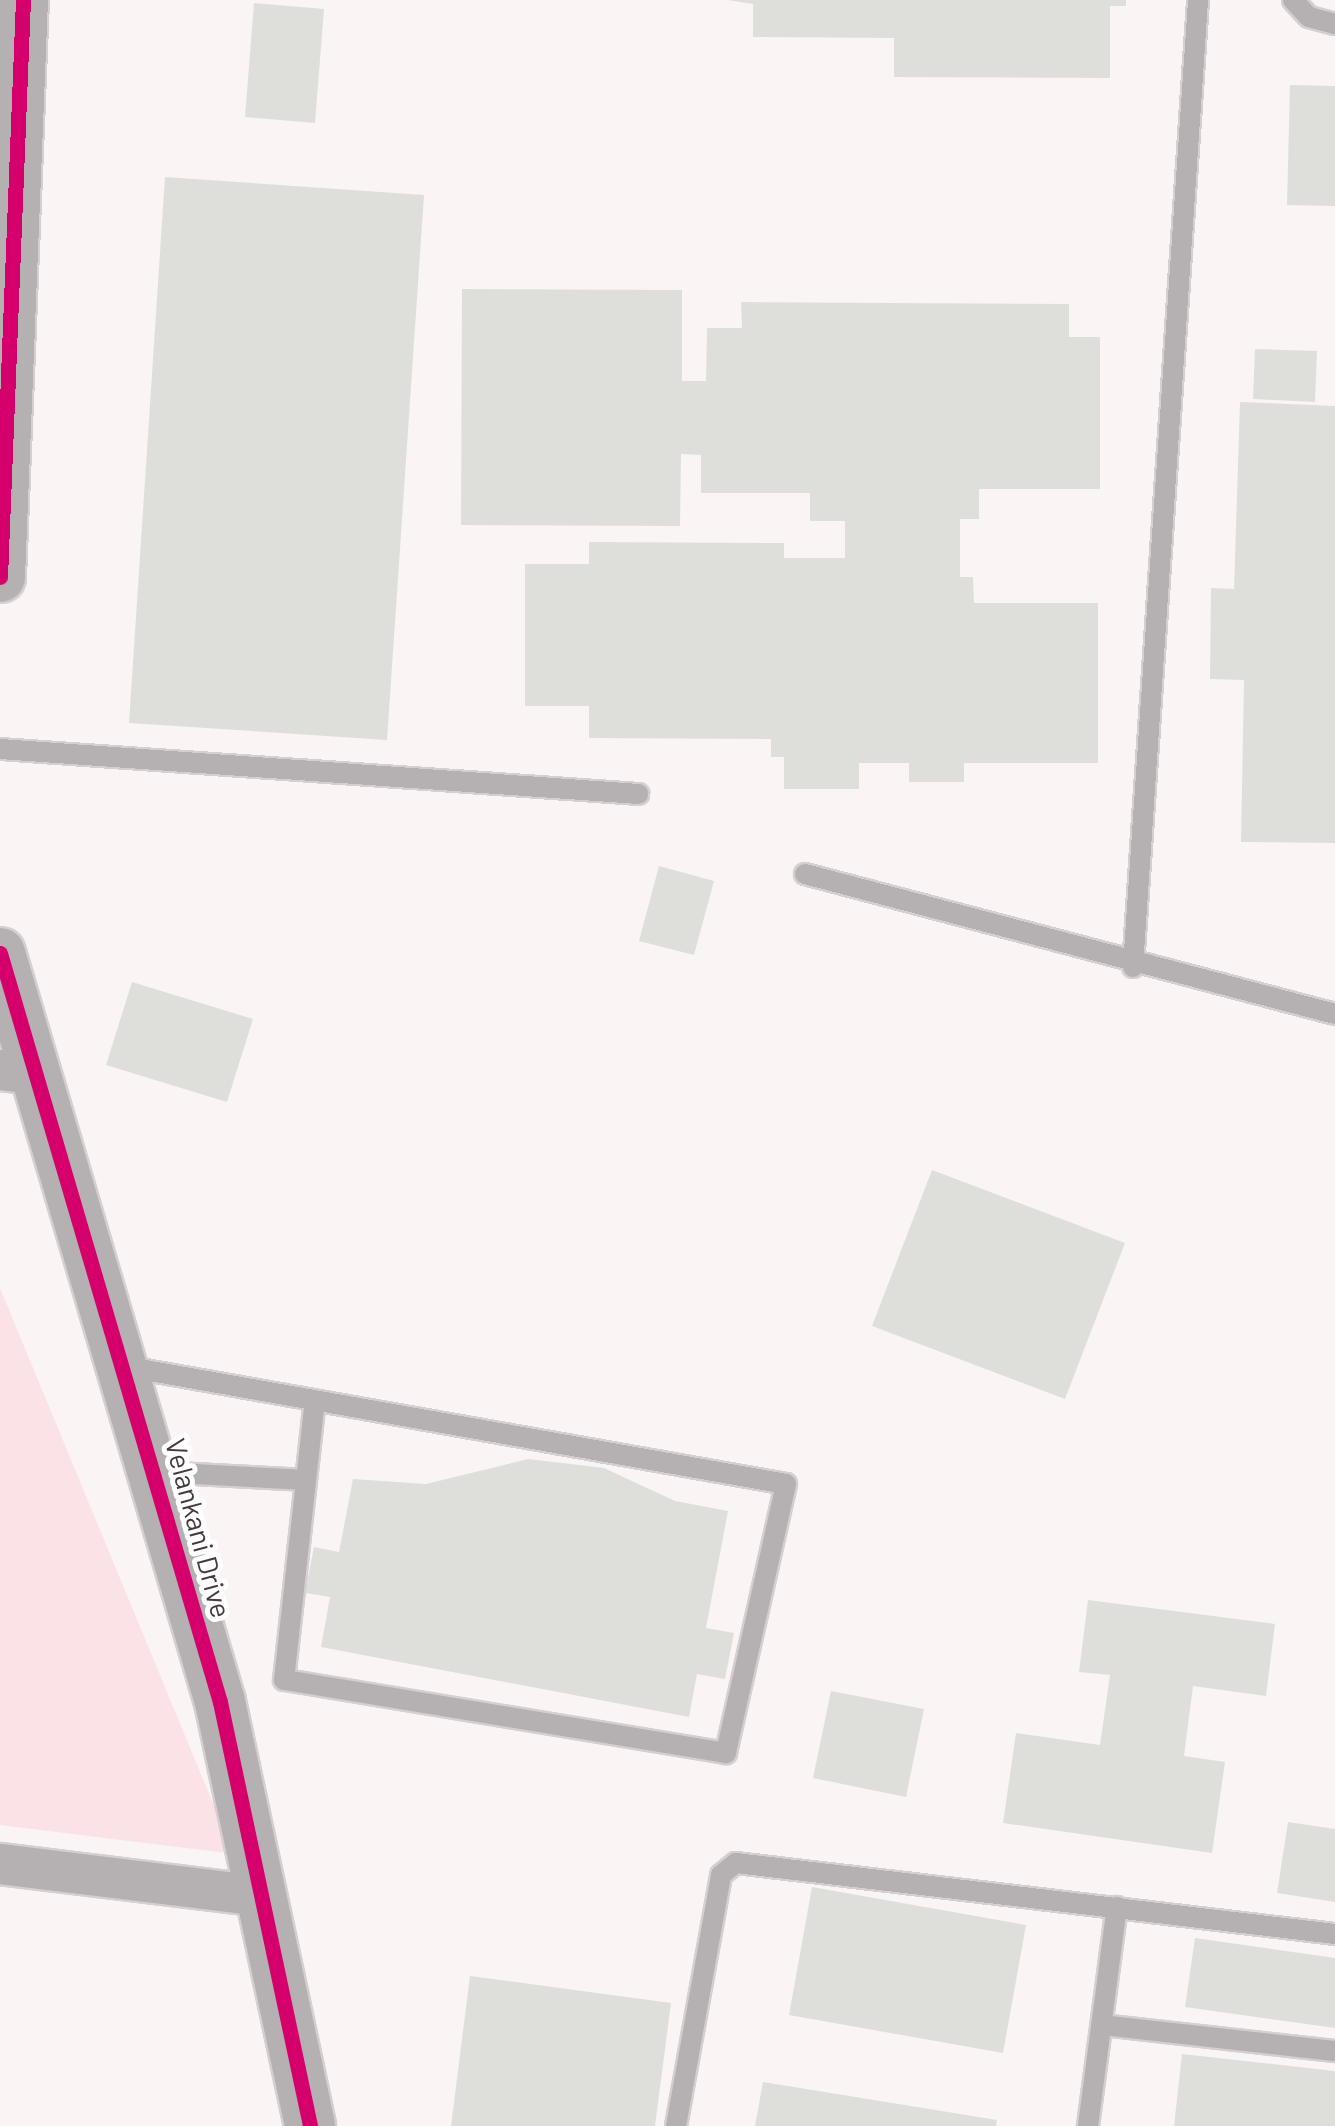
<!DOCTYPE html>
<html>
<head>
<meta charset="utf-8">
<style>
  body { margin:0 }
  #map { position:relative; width:1335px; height:2126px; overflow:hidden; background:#faf4f5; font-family:Barlow,sans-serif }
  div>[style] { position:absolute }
  .green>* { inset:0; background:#fbe2e7 }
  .building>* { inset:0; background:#dedfdb }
  .roads { filter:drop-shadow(2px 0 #d5cfd1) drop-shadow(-2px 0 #d5cfd1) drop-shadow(0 2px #d5cfd1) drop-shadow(0 -2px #d5cfd1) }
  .service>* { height:20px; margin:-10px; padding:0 10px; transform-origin:10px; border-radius:10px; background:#b5b0b1 }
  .minor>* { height:40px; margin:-20px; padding:0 20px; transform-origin:20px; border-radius:20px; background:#b5b0b1 }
  .tertiary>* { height:50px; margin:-25px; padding:0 25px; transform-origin:25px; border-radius:25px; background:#b5b0b1 }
  .cycleway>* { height:15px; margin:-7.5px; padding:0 7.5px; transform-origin:7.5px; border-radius:7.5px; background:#d6006c }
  span { translate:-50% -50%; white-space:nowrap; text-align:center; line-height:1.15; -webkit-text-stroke:10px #fff; paint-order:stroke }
  .street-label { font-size:28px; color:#46393c }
</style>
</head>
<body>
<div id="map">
  <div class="green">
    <div style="clip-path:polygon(0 1288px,234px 1854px,0 1825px)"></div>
  </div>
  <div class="building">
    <div style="clip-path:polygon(728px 0,1126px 0,1126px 6px,1110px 6px,1110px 78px,894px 77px,894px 38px,753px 37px,753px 4px)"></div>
    <div style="clip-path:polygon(254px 3px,324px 9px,315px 123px,245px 117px)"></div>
    <div style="clip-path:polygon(1290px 85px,1335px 86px,1335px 206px,1287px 205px)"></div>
    <div style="clip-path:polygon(165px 177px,424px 195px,387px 740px,129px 723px)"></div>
    <div style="clip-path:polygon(462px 289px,682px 290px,682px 381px,706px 381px,707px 328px,742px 328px,741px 302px,1069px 304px,1069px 337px,1100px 337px,1100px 489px,979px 489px,979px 519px,960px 519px,960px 577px,973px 577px,974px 603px,1098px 603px,1098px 763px,964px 763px,964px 782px,909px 782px,909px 763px,859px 763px,859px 789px,784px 789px,784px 757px,771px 757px,771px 739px,589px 738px,589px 706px,525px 706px,525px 564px,589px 564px,589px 542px,784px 543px,784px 558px,845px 558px,845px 521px,810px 521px,810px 493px,701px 493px,701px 455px,681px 454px,680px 526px,461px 525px)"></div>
    <div style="clip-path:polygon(1255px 349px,1317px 351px,1315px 402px,1253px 399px)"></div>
    <div style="clip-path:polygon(1240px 402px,1335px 406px,1335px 843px,1241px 842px,1244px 680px,1210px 679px,1211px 588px,1234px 589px)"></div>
    <div style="clip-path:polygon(659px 866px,714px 881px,694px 955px,639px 941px)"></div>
    <div style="clip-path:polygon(132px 982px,253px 1019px,227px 1102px,106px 1065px)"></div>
    <div style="clip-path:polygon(932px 1170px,1125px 1243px,1065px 1399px,872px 1326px)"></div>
    <div style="clip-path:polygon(528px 1459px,604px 1468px,675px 1501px,728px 1511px,706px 1628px,734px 1633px,725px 1679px,697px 1674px,689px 1717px,321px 1647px,330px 1597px,305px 1593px,314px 1547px,339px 1552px,353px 1479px,426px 1484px)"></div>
    <div style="clip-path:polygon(1088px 1600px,1275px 1624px,1266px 1696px,1193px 1686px,1184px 1756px,1225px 1762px,1212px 1853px,1003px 1823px,1016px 1733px,1100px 1745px,1110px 1675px,1079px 1672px)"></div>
    <div style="clip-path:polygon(831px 1691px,924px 1709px,906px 1797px,813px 1778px)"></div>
    <div style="clip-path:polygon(1288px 1822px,1335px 1829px,1335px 1902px,1277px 1893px)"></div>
    <div style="clip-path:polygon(812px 1887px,1026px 1925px,1003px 2053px,789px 2015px)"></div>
    <div style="clip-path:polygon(1195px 1938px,1335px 1958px,1335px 2028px,1185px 2007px)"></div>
    <div style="clip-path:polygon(470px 1976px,671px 2003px,655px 2126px,451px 2126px)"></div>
    <div style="clip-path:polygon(1182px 2054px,1335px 2071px,1335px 2126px,1174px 2126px)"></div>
    <div style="clip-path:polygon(763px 2082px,997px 2120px,996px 2126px,755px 2126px)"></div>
  </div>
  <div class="roads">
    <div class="service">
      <div style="left:1293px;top:0;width:23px;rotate:47deg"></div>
      <div style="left:1309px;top:17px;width:27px;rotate:15deg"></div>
      <div style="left:0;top:749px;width:640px;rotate:4.03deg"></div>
      <div style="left:805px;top:874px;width:548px;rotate:14.8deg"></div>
      <div style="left:1133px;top:967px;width:969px;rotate:-86.15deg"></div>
      <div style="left:128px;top:1367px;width:668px;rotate:10.08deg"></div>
      <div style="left:786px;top:1484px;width:276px;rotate:102.6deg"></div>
      <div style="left:726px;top:1753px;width:448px;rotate:-170.6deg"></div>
      <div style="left:284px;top:1680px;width:281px;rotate:-83.7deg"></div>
      <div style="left:158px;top:1472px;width:148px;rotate:3.1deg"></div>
      <div style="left:1102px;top:2025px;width:234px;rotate:6.4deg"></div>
      <div style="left:676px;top:2126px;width:255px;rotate:-79.8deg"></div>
      <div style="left:721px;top:1875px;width:19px;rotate:-39deg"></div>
      <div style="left:736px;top:1863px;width:603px;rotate:6.76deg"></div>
      <div style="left:1088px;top:2126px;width:221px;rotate:-82.5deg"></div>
    </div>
    <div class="minor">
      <div style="left:0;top:1070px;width:35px;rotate:7deg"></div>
      <div style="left:0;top:1864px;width:263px;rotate:7deg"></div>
    </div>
    <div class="tertiary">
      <div style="left:0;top:577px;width:577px;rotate:-87.72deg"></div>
      <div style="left:0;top:953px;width:781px;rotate:73.63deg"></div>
      <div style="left:220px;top:1702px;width:433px;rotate:78deg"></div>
    </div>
  </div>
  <div class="cycleway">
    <div style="left:0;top:577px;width:577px;rotate:-87.72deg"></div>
    <div style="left:0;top:953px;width:781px;rotate:73.63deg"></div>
    <div style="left:220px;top:1702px;width:433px;rotate:78deg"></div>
  </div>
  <div class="street-label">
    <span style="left:199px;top:1528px;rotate:75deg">Velankani Drive</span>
  </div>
</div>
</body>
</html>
